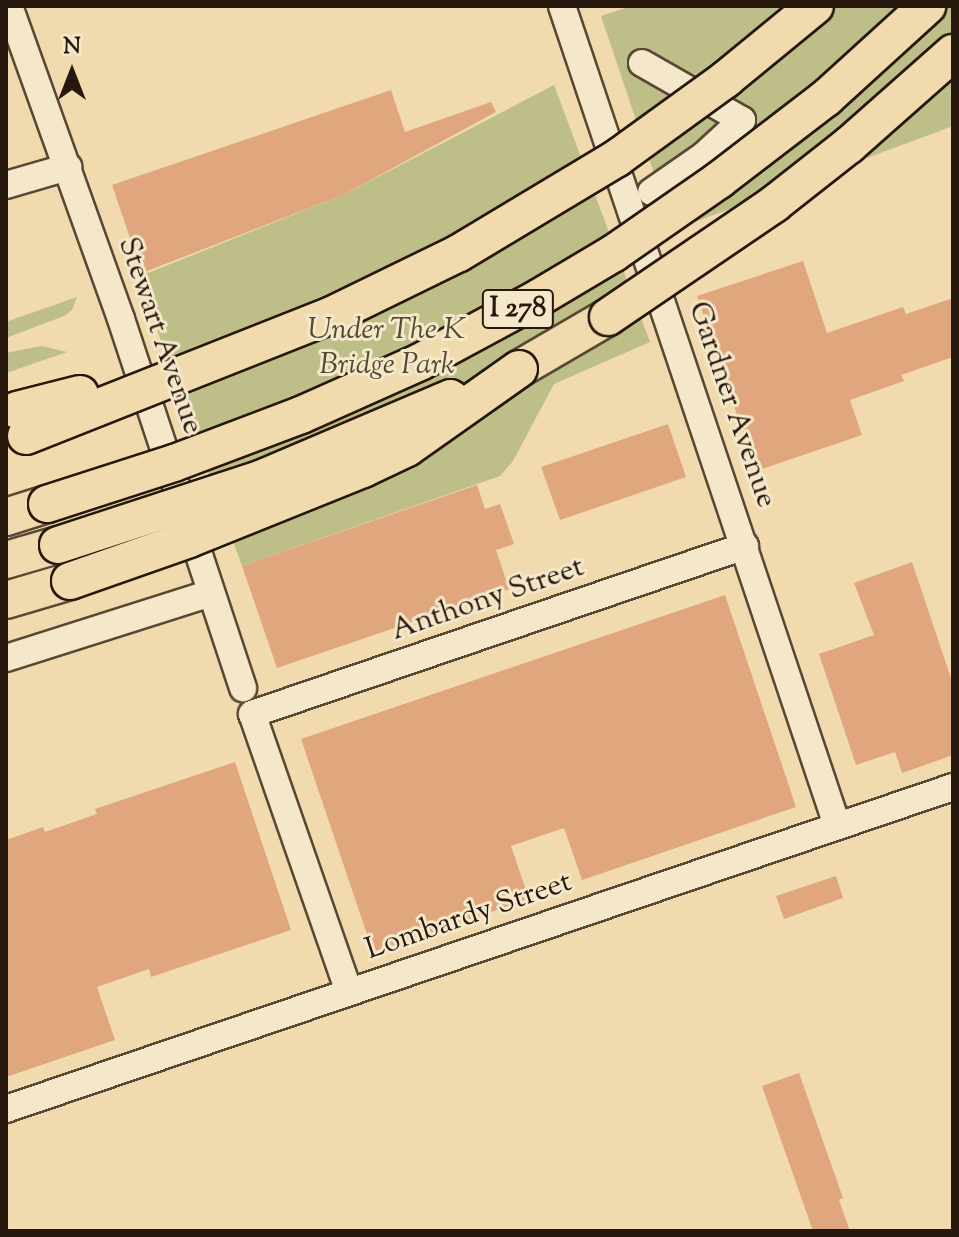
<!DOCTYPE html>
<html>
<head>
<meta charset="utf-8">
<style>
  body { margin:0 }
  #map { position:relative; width:959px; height:1237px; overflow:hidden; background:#f0daae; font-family:"Sorts Mill Goudy",serif }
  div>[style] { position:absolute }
  .green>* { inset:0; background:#bdbe88 }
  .building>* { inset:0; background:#e0a77f }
  .roads { filter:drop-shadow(2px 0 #584834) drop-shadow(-2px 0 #584834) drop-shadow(0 2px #584834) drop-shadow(0 -2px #584834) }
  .minor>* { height:26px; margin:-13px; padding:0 13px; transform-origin:13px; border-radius:13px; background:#f5e7ca }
  .highway>* { height:36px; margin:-18px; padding:0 18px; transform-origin:18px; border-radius:18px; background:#f0daae }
  .bridges { filter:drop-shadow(2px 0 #26180c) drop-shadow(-2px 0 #26180c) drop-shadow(0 2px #26180c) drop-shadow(0 -2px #26180c) }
  .highway-bridge>* { height:36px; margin:-18px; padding:0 18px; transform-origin:18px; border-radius:18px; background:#f0daae }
  span { translate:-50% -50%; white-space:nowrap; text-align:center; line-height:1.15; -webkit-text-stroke:6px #f5e7ca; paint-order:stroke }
  .shield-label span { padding:2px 6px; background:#f5e7ca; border:2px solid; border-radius:6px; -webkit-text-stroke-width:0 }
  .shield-label { font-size:28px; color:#26180c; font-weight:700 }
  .park-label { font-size:30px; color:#534a31; font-style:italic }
  .street-label { font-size:30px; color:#26180c }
  .frame { position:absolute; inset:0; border:8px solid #26180c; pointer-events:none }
  .north { position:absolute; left:32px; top:32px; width:80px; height:80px; -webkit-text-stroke:6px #f5e7ca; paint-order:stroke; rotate:0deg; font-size:22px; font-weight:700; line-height:32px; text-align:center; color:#26180c }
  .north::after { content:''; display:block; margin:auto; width:28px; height:36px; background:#26180c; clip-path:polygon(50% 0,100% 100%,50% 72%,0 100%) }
</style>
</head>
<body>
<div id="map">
  <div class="green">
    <div style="clip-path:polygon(631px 6px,953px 6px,953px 126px,673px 230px,601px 16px)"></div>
    <div style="clip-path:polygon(554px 85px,650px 342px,554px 384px,513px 461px,500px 476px,242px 566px,138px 277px,343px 195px)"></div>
    <div style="clip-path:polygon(77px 297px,72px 310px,64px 316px,6px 338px,6px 322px)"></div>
    <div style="clip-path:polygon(41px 346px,67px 352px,6px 373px,6px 353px)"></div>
  </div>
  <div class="building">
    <div style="clip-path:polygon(391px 90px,405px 132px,491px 102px,496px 112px,343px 195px,142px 273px,112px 185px)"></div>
    <div style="clip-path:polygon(803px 261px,827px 333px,903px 307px,906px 314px,953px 298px,953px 357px,901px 375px,904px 381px,850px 400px,862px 435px,756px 471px,697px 296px)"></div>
    <div style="clip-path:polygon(668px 424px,686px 477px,560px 520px,541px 467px)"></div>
    <div style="clip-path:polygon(477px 485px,485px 509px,500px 504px,514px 544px,496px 550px,509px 589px,277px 668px,242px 566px)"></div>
    <div style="clip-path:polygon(912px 562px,953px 684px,953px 755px,902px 773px,895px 752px,856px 765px,819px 654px,874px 635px,854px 583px)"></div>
    <div style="clip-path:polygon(725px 595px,796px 807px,582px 880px,564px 828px,511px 846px,529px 899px,373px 952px,301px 739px)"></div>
    <div style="clip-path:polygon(235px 762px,291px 930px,151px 977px,149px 969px,97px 987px,115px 1040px,6px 1077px,6px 840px,43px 827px,45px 832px,97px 814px,95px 809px)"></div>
    <div style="clip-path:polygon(836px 876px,843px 898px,784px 919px,776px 896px)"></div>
    <div style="clip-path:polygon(799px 1073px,843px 1198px,839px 1200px,850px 1231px,813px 1231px,762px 1086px)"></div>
  </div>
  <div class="roads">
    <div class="minor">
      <div style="left:9px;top:6px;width:332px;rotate:70.3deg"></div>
      <div style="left:121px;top:319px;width:389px;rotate:71.7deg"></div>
      <div style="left:562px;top:6px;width:864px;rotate:71.44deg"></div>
      <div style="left:642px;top:63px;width:115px;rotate:29.7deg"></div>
      <div style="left:742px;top:120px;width:53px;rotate:137.3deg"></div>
      <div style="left:703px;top:156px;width:63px;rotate:145.3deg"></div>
      <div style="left:6px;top:185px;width:65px;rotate:-16.2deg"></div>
      <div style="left:6px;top:658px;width:215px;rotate:-17.6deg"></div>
      <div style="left:349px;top:992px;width:294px;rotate:-109.2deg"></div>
      <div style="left:252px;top:714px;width:521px;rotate:-18.82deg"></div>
      <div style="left:6px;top:1109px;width:1000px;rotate:-18.78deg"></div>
    </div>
    <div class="highway">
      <div style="left:519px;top:369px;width:103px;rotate:-30.3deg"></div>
      <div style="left:6px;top:517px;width:43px;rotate:-17.6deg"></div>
      <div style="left:6px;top:560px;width:54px;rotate:-16.1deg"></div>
      <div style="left:6px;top:600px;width:67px;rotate:-16.5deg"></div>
    </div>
  </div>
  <div class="bridges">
    <div class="highway-bridge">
      <div style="left:608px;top:317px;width:201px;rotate:-34.2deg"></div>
      <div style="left:774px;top:204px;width:95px;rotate:-38.2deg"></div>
      <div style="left:849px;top:145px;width:139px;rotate:-41.5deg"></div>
      <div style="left:17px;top:410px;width:65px;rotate:-14.3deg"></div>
      <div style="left:26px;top:436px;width:329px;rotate:-21.6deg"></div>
      <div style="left:332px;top:315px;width:141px;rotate:-26deg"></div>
      <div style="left:459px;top:253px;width:184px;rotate:-31deg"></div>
      <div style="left:617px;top:158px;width:135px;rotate:-35.9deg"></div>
      <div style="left:726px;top:79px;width:115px;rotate:-39.4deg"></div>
      <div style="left:47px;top:504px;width:133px;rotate:-17.9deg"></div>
      <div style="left:174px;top:463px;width:136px;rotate:-20.7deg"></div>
      <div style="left:301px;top:415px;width:130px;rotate:-24deg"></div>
      <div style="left:420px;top:362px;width:136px;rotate:-28.4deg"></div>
      <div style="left:540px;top:297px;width:86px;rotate:-30.7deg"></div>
      <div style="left:614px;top:253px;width:128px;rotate:-34.8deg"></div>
      <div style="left:719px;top:180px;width:135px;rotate:-37.5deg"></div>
      <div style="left:826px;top:98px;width:137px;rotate:-42.3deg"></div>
      <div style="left:58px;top:545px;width:213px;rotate:-18.1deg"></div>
      <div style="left:260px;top:479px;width:207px;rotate:-23deg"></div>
      <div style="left:70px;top:581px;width:126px;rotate:-19.4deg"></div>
      <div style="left:189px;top:539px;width:188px;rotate:-21.9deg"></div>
      <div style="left:363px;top:469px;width:49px;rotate:-25.5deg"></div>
      <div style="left:407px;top:448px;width:137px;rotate:-35.2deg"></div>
    </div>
  </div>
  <div class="shield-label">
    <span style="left:518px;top:309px">I 278</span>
  </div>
  <div class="park-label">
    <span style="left:387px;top:348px">Under The K<br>Bridge Park</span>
  </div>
  <div class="street-label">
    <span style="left:159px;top:336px;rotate:71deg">Stewart Avenue</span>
    <span style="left:731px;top:405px;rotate:71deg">Gardner Avenue</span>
    <span style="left:488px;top:600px;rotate:-19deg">Anthony Street</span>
    <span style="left:469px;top:917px;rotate:-19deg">Lombardy Street</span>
  </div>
  <div class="frame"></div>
  <div class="north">N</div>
</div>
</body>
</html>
